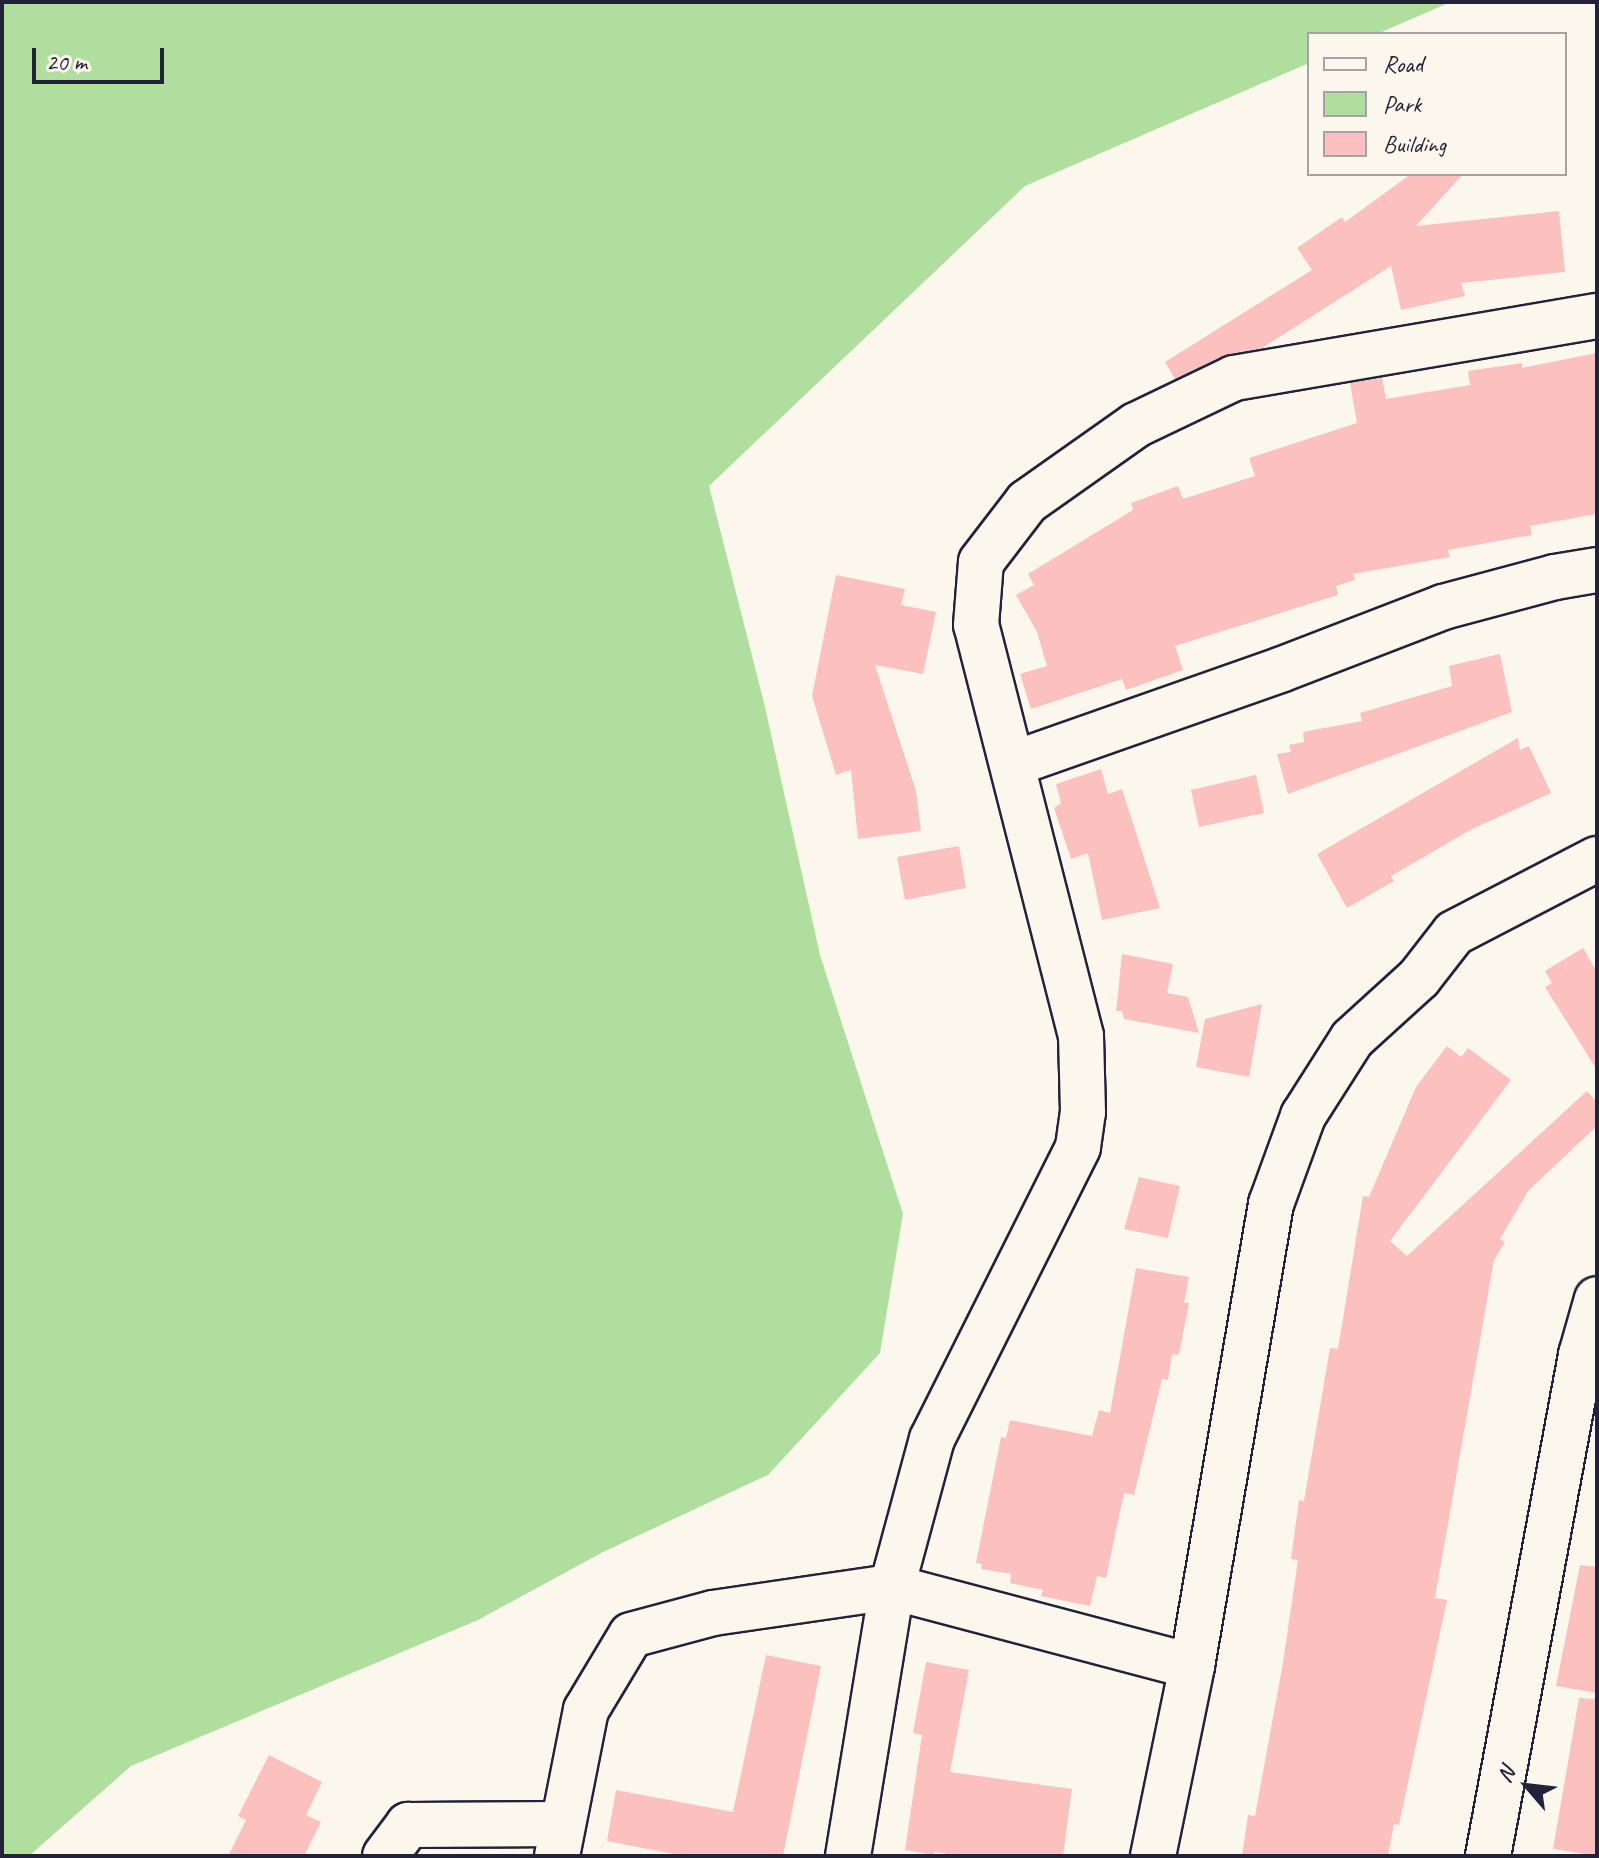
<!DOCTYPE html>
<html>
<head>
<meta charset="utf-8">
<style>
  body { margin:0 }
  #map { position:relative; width:1599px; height:1858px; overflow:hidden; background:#fbf7ec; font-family:Caveat,sans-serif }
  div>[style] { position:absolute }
  .green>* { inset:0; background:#afde9e }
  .building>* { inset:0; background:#fcc0be }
  .roads { filter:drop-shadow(2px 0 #22223b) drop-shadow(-2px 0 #22223b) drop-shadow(0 2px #22223b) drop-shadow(0 -2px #22223b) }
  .minor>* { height:44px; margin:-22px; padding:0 22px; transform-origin:22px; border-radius:22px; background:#fbf7ec }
  .tertiary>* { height:44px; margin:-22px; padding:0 22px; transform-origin:22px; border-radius:22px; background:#fbf7ec }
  span { translate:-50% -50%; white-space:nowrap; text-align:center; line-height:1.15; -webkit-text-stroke:6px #fbf7ec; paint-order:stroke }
  .frame { position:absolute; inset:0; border:4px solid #22223b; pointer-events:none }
  .legend { position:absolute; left:1307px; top:32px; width:260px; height:144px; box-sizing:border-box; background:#fbf7ec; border:2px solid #a4a2a5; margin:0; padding:10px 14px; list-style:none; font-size:24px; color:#22223b }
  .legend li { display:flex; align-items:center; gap:16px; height:40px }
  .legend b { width:40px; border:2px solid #a4a2a5 }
  .north { position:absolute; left:1487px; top:1746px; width:80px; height:80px; -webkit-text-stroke:6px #fbf7ec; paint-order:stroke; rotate:298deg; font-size:22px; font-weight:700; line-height:32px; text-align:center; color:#22223b }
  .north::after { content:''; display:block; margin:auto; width:28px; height:36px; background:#22223b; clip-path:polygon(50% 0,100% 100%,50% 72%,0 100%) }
  .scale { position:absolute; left:32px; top:48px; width:132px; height:36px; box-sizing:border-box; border:4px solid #22223b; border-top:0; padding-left:10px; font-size:24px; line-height:28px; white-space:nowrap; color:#22223b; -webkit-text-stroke:6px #fbf7ec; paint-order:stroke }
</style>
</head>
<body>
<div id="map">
  <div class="green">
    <div style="clip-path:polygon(2px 2px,1451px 2px,1377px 34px,1309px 34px,1309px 63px,1025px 186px,709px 486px,765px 707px,820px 955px,903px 1214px,880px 1353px,768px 1475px,603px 1552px,478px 1620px,131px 1766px,29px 1856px,2px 1856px)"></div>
  </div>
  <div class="building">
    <div style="clip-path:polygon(1411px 174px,1463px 174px,1416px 226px,1559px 211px,1565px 272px,1461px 283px,1465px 296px,1401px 310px,1391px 266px,1262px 348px,1224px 355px,1175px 379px,1165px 362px,1312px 270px,1297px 248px,1342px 217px,1345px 222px)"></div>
    <div style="clip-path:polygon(1597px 353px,1597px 514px,1530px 526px,1532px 535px,1448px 550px,1450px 557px,1353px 574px,1355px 580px,1336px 586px,1338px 595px,1175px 646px,1183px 670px,1126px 690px,1122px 679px,1031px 709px,1020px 674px,1047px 666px,1037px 632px,1016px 595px,1034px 585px,1028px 574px,1133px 510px,1131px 503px,1178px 486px,1183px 499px,1255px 476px,1249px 458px,1357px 423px,1350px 383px,1382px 378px,1386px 399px,1470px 385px,1468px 371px,1522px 363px,1522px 368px)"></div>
    <div style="clip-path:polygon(836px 575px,905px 589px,901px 605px,936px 612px,923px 674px,875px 665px,916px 791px,921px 831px,858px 839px,851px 770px,836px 775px,812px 696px)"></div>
    <div style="clip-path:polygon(1500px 654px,1512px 712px,1288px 794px,1277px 754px,1291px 752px,1289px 745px,1304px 742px,1303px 732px,1362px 721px,1360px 713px,1452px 686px,1449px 666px)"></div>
    <div style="clip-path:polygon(1518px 738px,1520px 750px,1529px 746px,1551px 793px,1472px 829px,1391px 876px,1394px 881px,1347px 908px,1317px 854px)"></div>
    <div style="clip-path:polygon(1101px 769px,1108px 794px,1122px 789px,1160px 908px,1102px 920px,1088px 853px,1071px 859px,1054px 808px,1061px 803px,1056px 784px)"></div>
    <div style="clip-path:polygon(1256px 775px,1264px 813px,1199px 827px,1191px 790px)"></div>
    <div style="clip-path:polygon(959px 846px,966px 888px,905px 900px,897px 857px)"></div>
    <div style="clip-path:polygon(1583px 948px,1597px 972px,1597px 1070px,1545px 987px,1552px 983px,1545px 971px)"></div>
    <div style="clip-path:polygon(1122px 954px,1173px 964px,1167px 993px,1188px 997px,1199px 1033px,1124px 1019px,1122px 1011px,1116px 1011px)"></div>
    <div style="clip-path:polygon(1262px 1004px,1249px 1077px,1196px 1067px,1205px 1019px)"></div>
    <div style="clip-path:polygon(1447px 1046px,1461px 1057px,1468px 1048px,1511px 1080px,1390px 1241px,1407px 1256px,1587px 1091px,1597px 1102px,1597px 1126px,1528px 1191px,1500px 1239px,1505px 1242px,1494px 1260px,1435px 1598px,1447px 1600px,1399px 1825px,1394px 1824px,1388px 1856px,1242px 1856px,1248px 1815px,1255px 1816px,1283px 1663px,1298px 1560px,1291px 1559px,1299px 1500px,1304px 1501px,1330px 1348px,1338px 1349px,1363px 1196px,1369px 1197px,1416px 1087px)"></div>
    <div style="clip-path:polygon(1139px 1177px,1180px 1186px,1168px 1238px,1124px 1229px)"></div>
    <div style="clip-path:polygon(1136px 1268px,1189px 1277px,1184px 1303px,1189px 1303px,1179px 1355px,1172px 1354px,1168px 1380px,1162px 1379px,1134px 1495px,1124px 1493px,1106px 1578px,1097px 1576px,1090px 1606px,1041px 1596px,1043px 1590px,1010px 1583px,1011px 1574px,981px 1569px,982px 1564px,976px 1563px,1001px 1437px,1006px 1438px,1010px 1420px,1092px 1436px,1099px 1410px,1110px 1413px)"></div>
    <div style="clip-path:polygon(1580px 1565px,1597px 1567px,1597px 1693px,1556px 1686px)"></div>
    <div style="clip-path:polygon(766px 1655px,821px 1666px,783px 1856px,684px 1856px,607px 1841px,616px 1790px,733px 1812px)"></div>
    <div style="clip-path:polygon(926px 1662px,969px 1670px,950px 1772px,1072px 1789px,1063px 1856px,962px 1856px,934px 1852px,934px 1855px,905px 1850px,922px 1735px,913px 1733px)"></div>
    <div style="clip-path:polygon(1579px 1698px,1597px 1699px,1597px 1856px,1553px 1849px)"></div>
    <div style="clip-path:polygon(269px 1755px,322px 1782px,306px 1815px,321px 1822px,304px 1856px,228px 1856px,246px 1820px,238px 1816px)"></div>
  </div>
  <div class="roads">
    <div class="minor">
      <div style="left:1013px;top:764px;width:283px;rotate:-19.4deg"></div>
      <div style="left:1280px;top:670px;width:175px;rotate:-21.1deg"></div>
      <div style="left:1443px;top:607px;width:116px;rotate:-15deg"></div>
      <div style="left:1555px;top:577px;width:43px;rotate:-9.5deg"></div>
      <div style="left:385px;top:1856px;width:39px;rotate:-53deg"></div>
      <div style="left:408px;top:1825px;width:155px;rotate:-0.4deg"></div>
      <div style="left:557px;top:1856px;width:149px;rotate:-78.8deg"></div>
      <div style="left:586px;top:1710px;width:87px;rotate:-59deg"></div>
      <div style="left:631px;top:1635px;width:85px;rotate:-15deg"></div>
      <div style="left:713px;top:1613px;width:181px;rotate:-8.3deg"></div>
      <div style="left:892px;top:1587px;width:310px;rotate:14.8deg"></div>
      <div style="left:848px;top:1856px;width:273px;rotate:-80.7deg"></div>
      <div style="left:892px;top:1587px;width:153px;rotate:-74.9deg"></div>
      <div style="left:932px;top:1439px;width:326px;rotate:-63.4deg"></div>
      <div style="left:1078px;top:1147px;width:35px;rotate:-82deg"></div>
      <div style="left:1083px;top:1112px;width:76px;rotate:-91.5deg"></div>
      <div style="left:1081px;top:1036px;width:424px;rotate:-104.3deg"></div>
      <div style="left:976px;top:625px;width:63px;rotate:-85.5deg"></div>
      <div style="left:981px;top:562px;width:76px;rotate:-52.5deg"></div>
      <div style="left:1027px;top:502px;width:133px;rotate:-35.2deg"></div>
      <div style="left:1136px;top:425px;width:109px;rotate:-25.6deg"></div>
      <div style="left:1234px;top:378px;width:368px;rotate:-9.7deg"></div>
      <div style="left:1488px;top:1856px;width:510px;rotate:-79.48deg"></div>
      <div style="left:1581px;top:1355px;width:58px;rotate:-74.1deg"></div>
    </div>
    <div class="tertiary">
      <div style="left:1153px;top:1856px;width:194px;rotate:-78.4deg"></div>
      <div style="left:1192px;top:1666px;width:469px;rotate:-80.3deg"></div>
      <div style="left:1271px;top:1204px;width:94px;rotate:-70deg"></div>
      <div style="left:1303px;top:1116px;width:91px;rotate:-57.5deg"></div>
      <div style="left:1352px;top:1039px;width:91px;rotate:-42.3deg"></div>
      <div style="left:1419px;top:978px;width:57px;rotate:-52.1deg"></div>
      <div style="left:1454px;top:933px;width:161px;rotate:-27.4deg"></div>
    </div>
  </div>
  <div class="frame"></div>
  <ul class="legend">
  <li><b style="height:10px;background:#fbf7ec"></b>Road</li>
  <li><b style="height:22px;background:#afde9e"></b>Park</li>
  <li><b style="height:22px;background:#fcc0be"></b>Building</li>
  </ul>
  <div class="north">N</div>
  <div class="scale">20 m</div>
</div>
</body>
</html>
